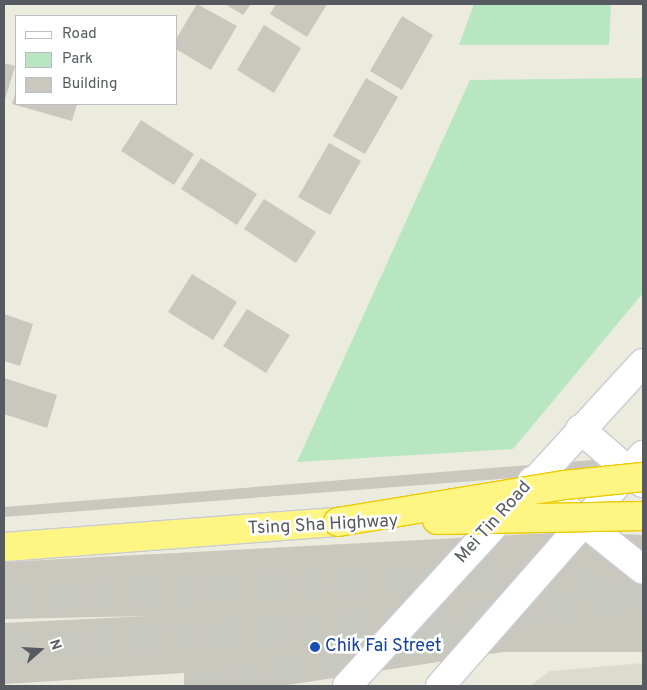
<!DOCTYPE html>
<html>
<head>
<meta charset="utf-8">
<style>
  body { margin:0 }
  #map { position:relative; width:647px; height:690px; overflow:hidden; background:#ececde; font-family:Overpass,sans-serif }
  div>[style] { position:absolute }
  .education>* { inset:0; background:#dcdbcd }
  .green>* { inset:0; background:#b8e6c0 }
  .building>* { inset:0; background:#c9c7be }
  .primary-tunnel>* { height:28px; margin-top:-14px; transform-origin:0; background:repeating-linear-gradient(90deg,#c7c8bf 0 28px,transparent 0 42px) }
  .highway-tunnel>* { height:28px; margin-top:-14px; transform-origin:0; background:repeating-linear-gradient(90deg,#c7c8bf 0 28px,transparent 0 42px) }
  .roads { filter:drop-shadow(1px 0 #caccd4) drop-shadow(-1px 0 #caccd4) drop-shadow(0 1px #caccd4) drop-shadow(0 -1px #caccd4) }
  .secondary>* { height:28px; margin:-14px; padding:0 14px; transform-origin:14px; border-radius:14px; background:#fff }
  .highway>* { height:28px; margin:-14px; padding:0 14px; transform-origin:14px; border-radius:14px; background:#fff583 }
  .bridges { filter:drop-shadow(1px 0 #ebca00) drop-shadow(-1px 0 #ebca00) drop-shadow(0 1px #ebca00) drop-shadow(0 -1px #ebca00) }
  .highway-bridge>* { height:28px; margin:-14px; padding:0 14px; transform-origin:14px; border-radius:14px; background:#fff583 }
  .dots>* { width:14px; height:14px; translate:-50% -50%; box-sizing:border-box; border:2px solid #fff; border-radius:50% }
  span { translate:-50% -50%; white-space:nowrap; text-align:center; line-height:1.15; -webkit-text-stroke:5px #fff; paint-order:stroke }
  .street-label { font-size:18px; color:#585a61 }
  .transit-label { font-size:18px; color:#164399 }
  .left { translate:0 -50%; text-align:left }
  .frame { position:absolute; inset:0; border:5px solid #585a61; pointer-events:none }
  .legend { position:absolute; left:15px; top:15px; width:162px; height:90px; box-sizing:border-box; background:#fff; border:1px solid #bcbdc0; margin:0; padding:6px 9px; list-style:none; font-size:15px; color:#585a61 }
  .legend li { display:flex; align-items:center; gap:10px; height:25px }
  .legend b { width:25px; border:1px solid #bcbdc0 }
  .north { position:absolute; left:15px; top:625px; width:50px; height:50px; -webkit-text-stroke:4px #fff; paint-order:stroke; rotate:71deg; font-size:14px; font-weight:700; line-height:20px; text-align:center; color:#585a61 }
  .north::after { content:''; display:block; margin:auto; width:18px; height:22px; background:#585a61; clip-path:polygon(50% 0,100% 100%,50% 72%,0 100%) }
</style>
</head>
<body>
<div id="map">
  <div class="education">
    <div style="clip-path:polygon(643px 663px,643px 686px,530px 686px,550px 671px)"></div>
  </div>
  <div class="green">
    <div style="clip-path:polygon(474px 4px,611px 4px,609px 45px,459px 45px)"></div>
    <div style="clip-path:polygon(643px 78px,643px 293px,513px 449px,297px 462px,470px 80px)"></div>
  </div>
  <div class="building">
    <div style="clip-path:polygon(197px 4px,237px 26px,211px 70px,176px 49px,176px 39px)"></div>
    <div style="clip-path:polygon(225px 4px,251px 4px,243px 15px)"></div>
    <div style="clip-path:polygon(276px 4px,327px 4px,307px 37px,270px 14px)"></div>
    <div style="clip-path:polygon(402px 16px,433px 35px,402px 90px,370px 71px)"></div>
    <div style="clip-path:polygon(264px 25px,301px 48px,274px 93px,237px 70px)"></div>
    <div style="clip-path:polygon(4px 63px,15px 66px,4px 103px)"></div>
    <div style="clip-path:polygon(366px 78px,398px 97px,365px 154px,333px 136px)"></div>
    <div style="clip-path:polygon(16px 91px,16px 104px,77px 104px,72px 121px,12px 104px)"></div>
    <div style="clip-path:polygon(141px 120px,194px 154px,174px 185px,121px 151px)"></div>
    <div style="clip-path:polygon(329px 143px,361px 161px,330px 215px,298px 197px)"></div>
    <div style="clip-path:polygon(201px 158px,257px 194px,237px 225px,181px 189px)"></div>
    <div style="clip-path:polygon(264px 199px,316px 232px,296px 263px,244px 229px)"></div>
    <div style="clip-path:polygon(192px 274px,237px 302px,213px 340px,168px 312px)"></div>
    <div style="clip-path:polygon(247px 309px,290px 335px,266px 373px,223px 346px)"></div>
    <div style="clip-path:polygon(4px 314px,33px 324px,20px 366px,4px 361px)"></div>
    <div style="clip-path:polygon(4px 378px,57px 395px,47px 428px,4px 414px)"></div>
    <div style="clip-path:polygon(643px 456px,643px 468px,4px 517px,4px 507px)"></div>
    <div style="clip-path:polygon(570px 532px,643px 535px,643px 652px,503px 652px,281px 686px,184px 686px,184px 673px,4px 684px,4px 623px,149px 616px,4px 619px,4px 562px)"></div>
  </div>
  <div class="primary-tunnel">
    <div style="left:4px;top:600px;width:472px;rotate:-2.9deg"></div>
    <div style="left:475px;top:576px;width:57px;rotate:2deg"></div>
    <div style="left:532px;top:578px;width:112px;rotate:7.7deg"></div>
  </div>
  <div class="highway-tunnel">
    <div style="left:4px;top:647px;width:338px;rotate:-3.4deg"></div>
    <div style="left:341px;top:627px;width:303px;rotate:-5.1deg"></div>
    <div style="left:193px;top:686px;width:201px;rotate:-10.6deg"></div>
    <div style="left:391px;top:649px;width:81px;rotate:-15.8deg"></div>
  </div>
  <div class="roads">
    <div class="secondary">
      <div style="left:580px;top:429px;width:83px;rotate:40.6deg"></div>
      <div style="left:532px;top:481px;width:142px;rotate:38.7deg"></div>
      <div style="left:347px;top:686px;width:438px;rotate:-47.5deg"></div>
      <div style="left:440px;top:686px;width:308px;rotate:-48.7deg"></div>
    </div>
    <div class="highway">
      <div style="left:4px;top:547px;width:335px;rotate:-4.3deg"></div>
    </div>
  </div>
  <div class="bridges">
    <div class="highway-bridge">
      <div style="left:437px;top:520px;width:206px;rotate:-1.1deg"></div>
      <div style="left:338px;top:522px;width:230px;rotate:-9.3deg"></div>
      <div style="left:565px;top:485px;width:78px;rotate:-5.9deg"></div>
    </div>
  </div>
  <div class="dots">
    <div style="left:315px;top:647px;background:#1a4fb4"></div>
  </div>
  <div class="street-label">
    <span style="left:494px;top:523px;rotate:-48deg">Mei Tin Road</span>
    <span style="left:323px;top:526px;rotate:-3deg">Tsing Sha Highway</span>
  </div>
  <div class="transit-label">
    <span class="left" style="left:325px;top:647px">Chik Fai Street</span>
  </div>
  <div class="frame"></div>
  <ul class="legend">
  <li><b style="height:6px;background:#fff"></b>Road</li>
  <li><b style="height:14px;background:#b8e6c0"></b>Park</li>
  <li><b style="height:14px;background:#c9c7be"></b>Building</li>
  </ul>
  <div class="north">N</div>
</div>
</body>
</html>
